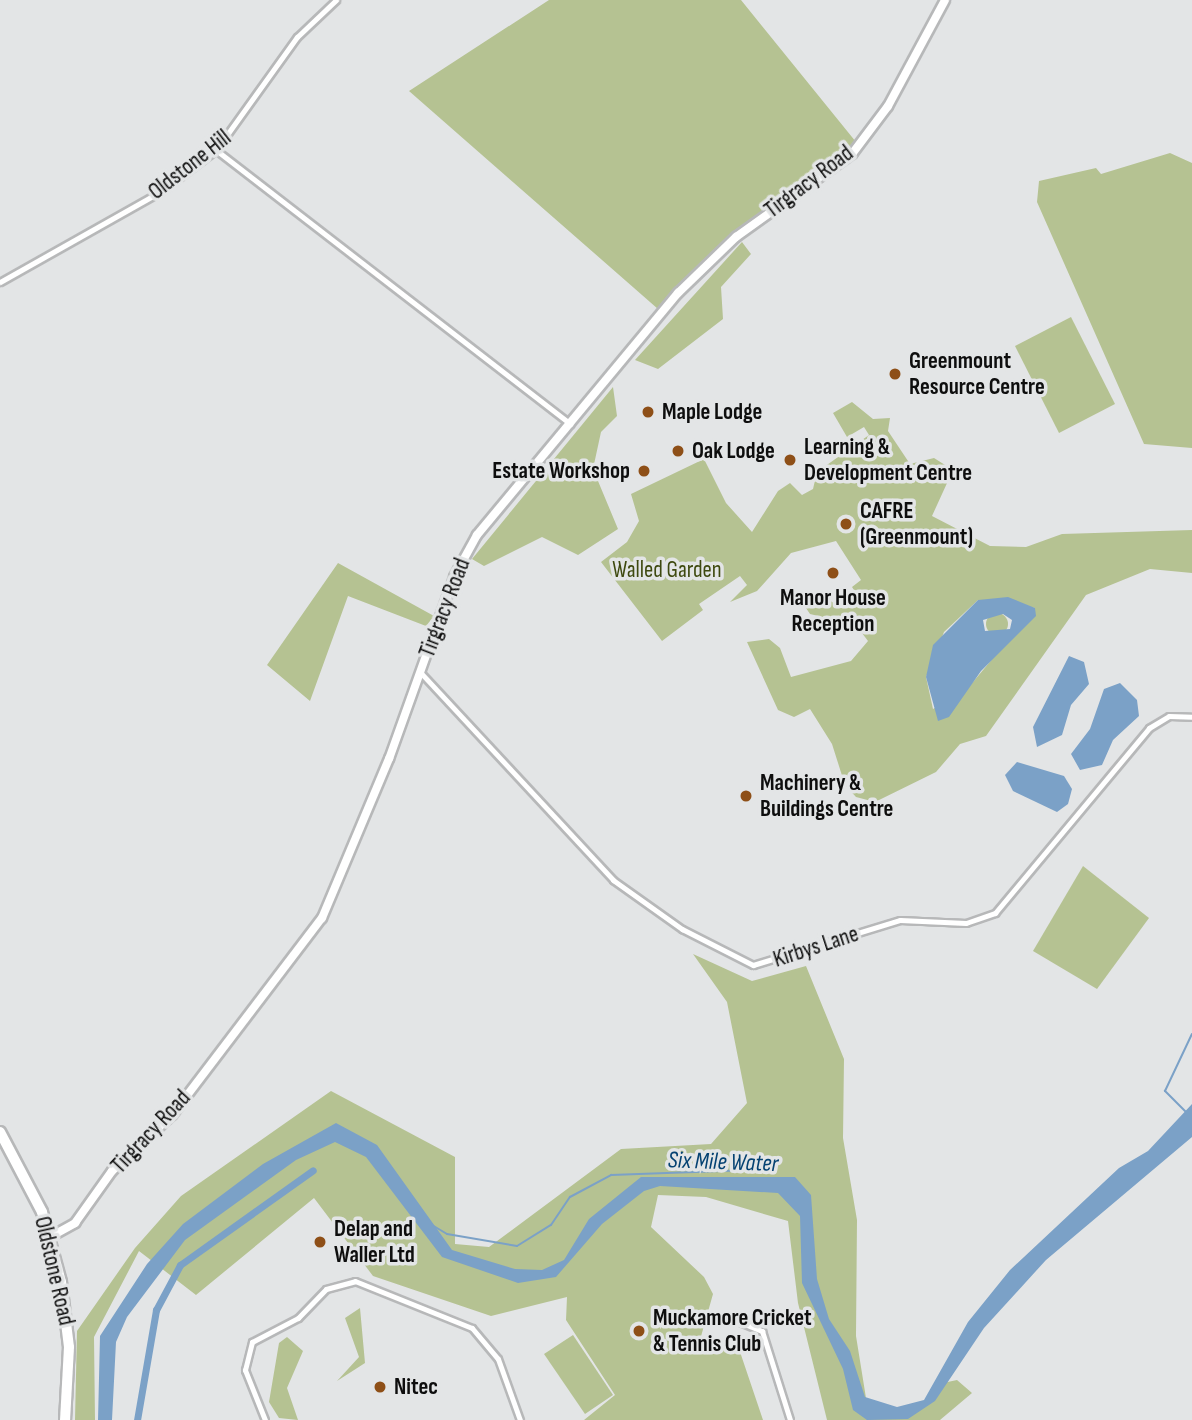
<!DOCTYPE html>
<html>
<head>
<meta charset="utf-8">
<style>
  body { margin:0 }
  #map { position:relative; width:1192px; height:1420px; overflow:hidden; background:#e3e5e6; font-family:"Sofia Sans Condensed",sans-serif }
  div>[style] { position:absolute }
  .green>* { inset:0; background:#b5c292 }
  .round { border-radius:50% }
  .water>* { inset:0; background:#7ba1c7 }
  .stream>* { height:2px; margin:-1px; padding:0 1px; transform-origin:1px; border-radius:1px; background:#7ba1c7 }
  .canal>* { height:7px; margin:-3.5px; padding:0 3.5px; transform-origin:3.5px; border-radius:3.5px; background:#7ba1c7 }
  .roads { filter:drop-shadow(2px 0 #b7b8b9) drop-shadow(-2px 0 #b7b8b9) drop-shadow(0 2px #b7b8b9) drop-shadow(0 -2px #b7b8b9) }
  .street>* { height:5px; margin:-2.5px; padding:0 2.5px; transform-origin:2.5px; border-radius:2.5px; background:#fff }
  .secondary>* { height:8px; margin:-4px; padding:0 4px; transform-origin:4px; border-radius:4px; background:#fff }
  .highway>* { height:10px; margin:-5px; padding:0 5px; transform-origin:5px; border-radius:5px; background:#fff }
  .dots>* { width:19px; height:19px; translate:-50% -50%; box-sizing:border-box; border:4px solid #e3e5e6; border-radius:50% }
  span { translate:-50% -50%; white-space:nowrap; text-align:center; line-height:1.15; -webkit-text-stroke:7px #e3e5e6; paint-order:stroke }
  .street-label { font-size:23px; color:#0e0e0e }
  .poi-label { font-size:23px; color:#0e0e0e; font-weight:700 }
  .left { translate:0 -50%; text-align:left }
  .right { translate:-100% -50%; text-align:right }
  .park-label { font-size:23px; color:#3e490f }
  .water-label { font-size:24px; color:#054272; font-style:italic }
</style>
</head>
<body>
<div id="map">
  <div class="green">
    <div style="clip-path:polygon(549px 0,741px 0,856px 142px,838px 162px,740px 228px,658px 309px,409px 91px)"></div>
    <div style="clip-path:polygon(1170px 153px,1192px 163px,1192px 448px,1144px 444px,1037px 202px,1039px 181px,1096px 168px,1101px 174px)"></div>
    <div style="clip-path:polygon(742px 242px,751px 254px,721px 287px,723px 319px,658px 369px,635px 360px)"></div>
    <div style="clip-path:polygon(1071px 317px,1115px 404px,1059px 433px,1015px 346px)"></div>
    <div style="clip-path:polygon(613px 387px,617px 416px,601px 432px,593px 469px,618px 529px,578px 555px,542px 537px,484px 566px,472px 559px)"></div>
    <div style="clip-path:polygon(evenodd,852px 402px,873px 419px,890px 418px,888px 431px,910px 464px,934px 458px,953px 470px,932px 516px,990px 546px,1026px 547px,1062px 534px,1192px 530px,1192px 573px,1150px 569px,1086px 595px,986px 736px,960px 744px,936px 772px,875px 802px,856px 797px,845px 785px,832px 744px,810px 709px,794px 717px,778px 710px,747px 642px,769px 639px,780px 648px,791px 677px,851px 661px,868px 641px,856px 625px,810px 614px,804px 605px,821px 595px,837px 605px,859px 598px,852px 587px,861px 580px,836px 541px,791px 553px,757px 591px,730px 602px,747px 585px,740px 576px,699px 604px,703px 610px,662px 641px,601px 562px,627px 542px,639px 521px,631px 494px,704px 459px,726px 503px,752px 532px,778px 491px,790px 483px,802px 495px,813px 489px,817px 472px,869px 435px,864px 427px,847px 437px,833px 413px,852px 402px,978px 600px,1035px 608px,968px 688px,933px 709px,926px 677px,944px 632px,978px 600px)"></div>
    <div style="clip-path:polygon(338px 563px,434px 616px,426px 626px,348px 596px,310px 701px,267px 665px)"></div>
    <div class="round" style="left:986px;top:613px;width:22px;height:22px"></div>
    <div style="clip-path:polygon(1083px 866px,1149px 918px,1097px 989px,1033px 951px)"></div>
    <div style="clip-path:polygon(693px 954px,752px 981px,806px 966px,844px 1059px,843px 1138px,857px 1220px,856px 1336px,866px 1398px,871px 1406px,913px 1412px,943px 1383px,957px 1380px,972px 1393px,940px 1420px,827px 1420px,798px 1303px,788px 1221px,706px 1197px,658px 1195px,651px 1227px,704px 1277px,713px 1294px,698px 1347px,736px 1340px,763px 1420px,584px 1420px,615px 1395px,566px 1320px,567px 1297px,491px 1316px,373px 1276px,314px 1198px,196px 1295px,139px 1251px,94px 1337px,95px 1420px,75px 1420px,77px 1331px,135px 1248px,181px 1196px,331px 1091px,455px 1157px,455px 1244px,489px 1247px,621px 1149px,711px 1144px,747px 1103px,727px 1002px)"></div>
    <div style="clip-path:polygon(360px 1308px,365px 1363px,337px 1381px,359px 1357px,345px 1318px)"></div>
    <div style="clip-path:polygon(573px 1335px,613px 1395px,585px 1414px,544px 1354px)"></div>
    <div style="clip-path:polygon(287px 1337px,303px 1351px,287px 1388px,298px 1420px,279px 1418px,269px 1402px,279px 1343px)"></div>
  </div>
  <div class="water">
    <div style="clip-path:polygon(evenodd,1008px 597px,1035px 608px,1036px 616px,981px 671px,949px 717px,938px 721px,926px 677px,933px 645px,978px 600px,1008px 597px,1003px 614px,1012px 620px,1010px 629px,985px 631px,983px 620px,1003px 614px)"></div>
    <div style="clip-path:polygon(1069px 656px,1084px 662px,1089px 684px,1071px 705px,1062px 735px,1037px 747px,1033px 727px)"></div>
    <div style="clip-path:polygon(1120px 683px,1137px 700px,1139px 716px,1113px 740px,1102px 765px,1080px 770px,1071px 754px,1090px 729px,1104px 689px)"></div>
    <div style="clip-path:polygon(1017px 762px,1064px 776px,1072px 789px,1068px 804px,1057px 812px,1013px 791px,1005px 775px)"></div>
    <div style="clip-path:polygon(1192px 1104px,1192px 1137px,1046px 1260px,984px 1328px,935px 1401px,908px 1419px,867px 1420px,853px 1410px,843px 1369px,802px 1283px,800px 1216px,778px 1193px,660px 1186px,644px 1191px,602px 1224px,556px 1277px,518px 1283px,442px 1257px,366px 1157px,335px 1142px,296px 1160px,185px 1240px,127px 1317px,116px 1342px,112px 1420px,98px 1420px,100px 1336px,147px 1264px,183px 1224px,263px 1164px,336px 1123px,377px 1145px,452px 1250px,515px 1269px,542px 1270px,564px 1260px,589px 1219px,641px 1177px,795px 1177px,811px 1195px,817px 1279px,829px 1319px,850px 1351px,865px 1397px,897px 1407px,924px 1400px,968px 1322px,1010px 1270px,1119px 1168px,1148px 1151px)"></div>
  </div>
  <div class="stream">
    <div style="left:1186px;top:1112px;width:30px;rotate:-135deg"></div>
    <div style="left:1165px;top:1091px;width:63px;rotate:-64.7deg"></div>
    <div style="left:432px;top:1225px;width:17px;rotate:31deg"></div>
    <div style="left:447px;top:1234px;width:71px;rotate:9.7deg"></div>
    <div style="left:517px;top:1246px;width:40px;rotate:-32deg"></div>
    <div style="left:551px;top:1225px;width:34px;rotate:-56deg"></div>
    <div style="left:570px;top:1197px;width:47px;rotate:-28.2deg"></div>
    <div style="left:611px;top:1175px;width:165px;rotate:-2.1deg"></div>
  </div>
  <div class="canal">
    <div style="left:137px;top:1420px;width:112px;rotate:-80.2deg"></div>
    <div style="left:156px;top:1310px;width:51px;rotate:-61.9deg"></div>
    <div style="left:180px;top:1265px;width:163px;rotate:-35.5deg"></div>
  </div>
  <div class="roads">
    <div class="street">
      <div style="left:216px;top:150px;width:448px;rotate:37.7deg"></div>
      <div style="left:0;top:282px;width:187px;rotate:-29.4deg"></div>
      <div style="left:163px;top:190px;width:66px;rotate:-37deg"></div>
      <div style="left:216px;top:150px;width:139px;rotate:-54.4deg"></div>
      <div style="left:297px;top:37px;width:54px;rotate:-43.5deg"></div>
      <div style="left:420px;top:672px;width:284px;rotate:47.1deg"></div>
      <div style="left:613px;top:880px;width:85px;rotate:35.4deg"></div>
      <div style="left:682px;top:929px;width:80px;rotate:26.9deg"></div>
      <div style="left:753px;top:965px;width:154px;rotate:-17deg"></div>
      <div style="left:900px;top:920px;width:66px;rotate:2.6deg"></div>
      <div style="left:966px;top:923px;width:31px;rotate:-19deg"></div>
      <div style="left:995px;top:913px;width:241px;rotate:-50.2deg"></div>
      <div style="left:1149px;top:728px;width:23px;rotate:-31deg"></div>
      <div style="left:1169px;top:716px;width:23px;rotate:2deg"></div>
      <div style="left:742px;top:1323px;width:22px;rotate:22deg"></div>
      <div style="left:762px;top:1331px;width:93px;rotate:72.5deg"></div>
      <div style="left:265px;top:1420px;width:54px;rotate:-111.8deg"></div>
      <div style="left:245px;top:1370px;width:29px;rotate:-76deg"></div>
      <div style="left:252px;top:1342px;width:52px;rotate:-27.6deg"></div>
      <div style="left:298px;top:1318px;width:40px;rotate:-46deg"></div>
      <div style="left:326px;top:1289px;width:30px;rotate:-15deg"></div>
      <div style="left:355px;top:1281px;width:126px;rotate:21.9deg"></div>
      <div style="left:472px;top:1328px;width:40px;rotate:50deg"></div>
      <div style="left:498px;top:1359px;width:65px;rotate:70.2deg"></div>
    </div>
    <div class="secondary">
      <div style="left:50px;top:1237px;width:29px;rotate:-29deg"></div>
      <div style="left:75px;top:1223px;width:64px;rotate:-54.6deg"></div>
      <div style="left:112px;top:1171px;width:83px;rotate:-43.1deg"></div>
      <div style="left:173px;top:1114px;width:246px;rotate:-52.8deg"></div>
      <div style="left:322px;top:918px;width:173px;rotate:-67.2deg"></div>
      <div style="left:389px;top:759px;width:193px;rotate:-70.3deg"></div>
      <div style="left:454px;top:577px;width:48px;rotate:-61.3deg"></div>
      <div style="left:477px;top:535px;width:315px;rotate:-50.3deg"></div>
      <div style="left:678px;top:293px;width:81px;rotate:-44deg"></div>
      <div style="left:736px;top:237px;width:143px;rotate:-35.6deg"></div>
      <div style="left:852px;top:154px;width:60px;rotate:-53.1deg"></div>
      <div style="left:888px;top:106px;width:120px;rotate:-61.7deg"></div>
    </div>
    <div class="highway">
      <div style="left:0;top:1132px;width:90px;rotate:62.3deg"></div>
      <div style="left:42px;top:1212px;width:73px;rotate:74.8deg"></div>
      <div style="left:61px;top:1282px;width:65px;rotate:83deg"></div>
      <div style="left:69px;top:1347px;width:73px;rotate:93.1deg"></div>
    </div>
  </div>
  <div class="dots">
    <div style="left:895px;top:374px;background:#8e4f17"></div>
    <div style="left:648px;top:412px;background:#8e4f17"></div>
    <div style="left:678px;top:451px;background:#8e4f17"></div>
    <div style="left:790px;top:460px;background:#8e4f17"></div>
    <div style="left:644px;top:471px;background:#8e4f17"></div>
    <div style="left:846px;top:524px;background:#8e4f17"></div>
    <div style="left:833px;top:573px;background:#8e4f17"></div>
    <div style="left:746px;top:796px;background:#8e4f17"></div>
    <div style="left:320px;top:1242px;background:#8e4f17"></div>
    <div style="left:639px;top:1331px;background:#8e4f17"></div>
    <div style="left:380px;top:1387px;background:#8e4f17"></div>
  </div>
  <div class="street-label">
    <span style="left:190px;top:165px;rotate:-38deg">Oldstone Hill</span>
    <span style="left:809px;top:182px;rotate:-37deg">Tirgracy Road</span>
    <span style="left:445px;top:608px;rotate:-69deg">Tirgracy Road</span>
    <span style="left:816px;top:947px;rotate:-18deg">Kirbys Lane</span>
    <span style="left:151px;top:1132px;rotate:-47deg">Tirgracy Road</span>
    <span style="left:54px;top:1271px;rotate:77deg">Oldstone Road</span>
  </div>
  <div class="poi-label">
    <span class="left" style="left:909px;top:374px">Greenmount<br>Resource Centre</span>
    <span class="left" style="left:662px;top:412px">Maple Lodge</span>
    <span class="left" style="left:804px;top:460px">Learning &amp;<br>Development Centre</span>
    <span class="left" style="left:692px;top:451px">Oak Lodge</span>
    <span class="right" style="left:630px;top:471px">Estate Workshop</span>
    <span class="left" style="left:860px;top:524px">CAFRE<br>(Greenmount)</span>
    <span style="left:833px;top:611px">Manor House<br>Reception</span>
    <span class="left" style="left:760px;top:796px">Machinery &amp;<br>Buildings Centre</span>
    <span class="left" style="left:334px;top:1242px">Delap and<br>Waller Ltd</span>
    <span class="left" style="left:653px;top:1331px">Muckamore Cricket<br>&amp; Tennis Club</span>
    <span class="left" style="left:394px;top:1387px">Nitec</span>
  </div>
  <div class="park-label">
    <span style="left:667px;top:570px">Walled Garden</span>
  </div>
  <div class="water-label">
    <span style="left:723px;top:1162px;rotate:2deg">Six Mile Water</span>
  </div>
</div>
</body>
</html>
